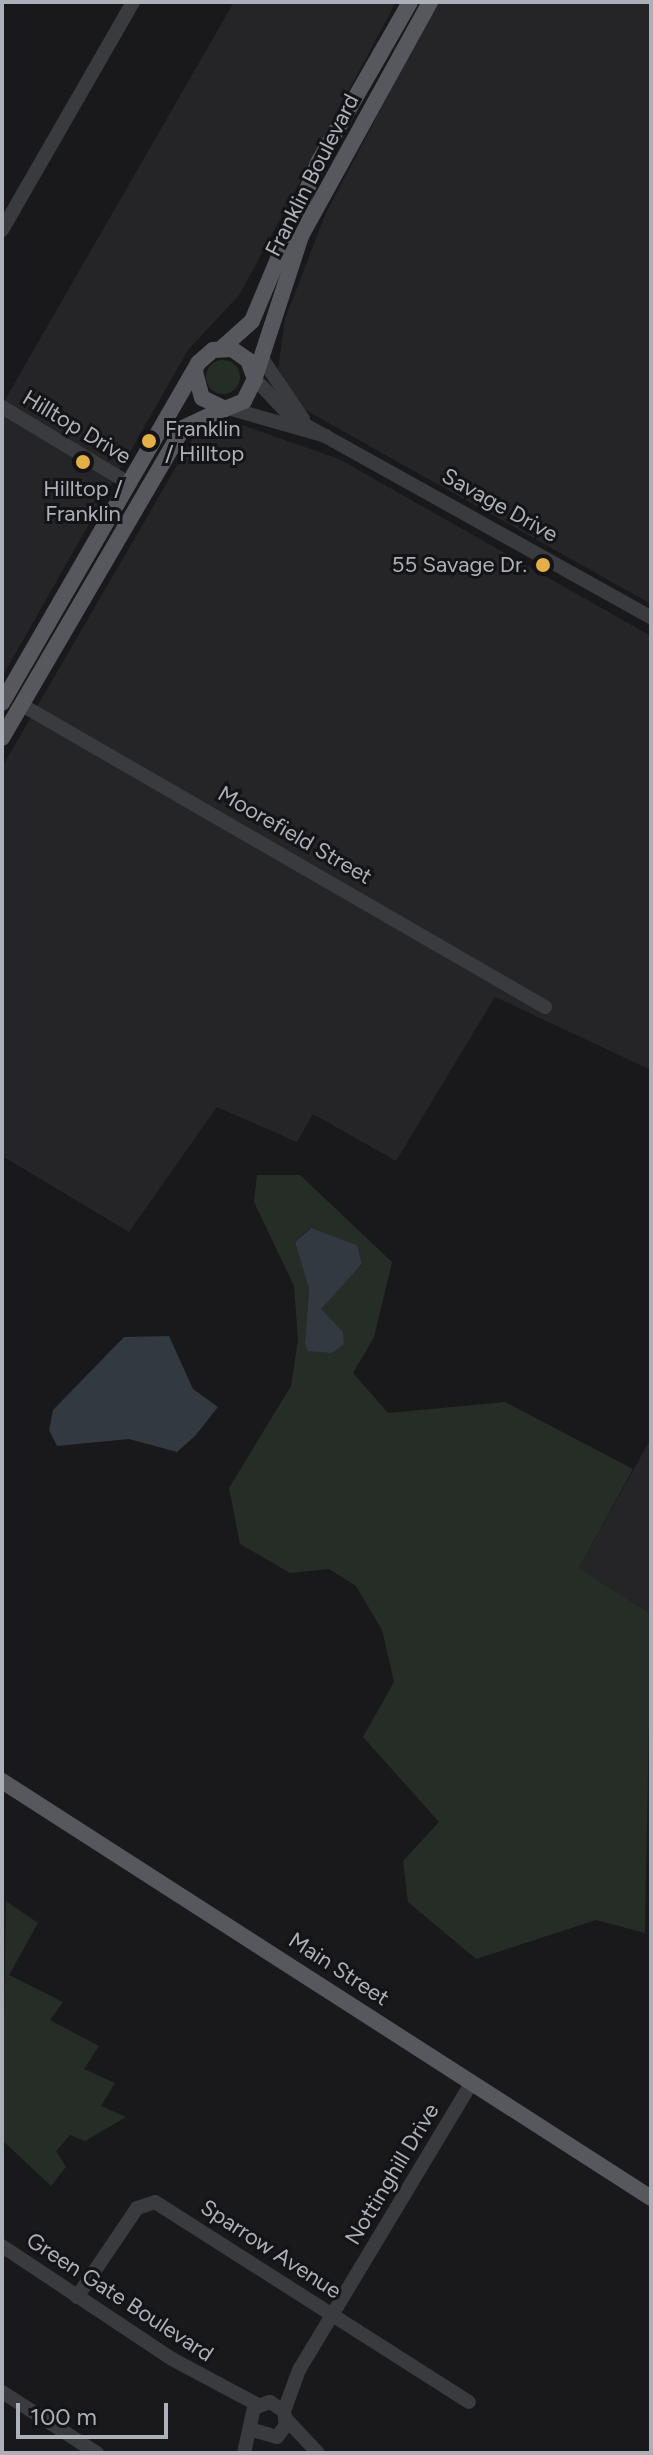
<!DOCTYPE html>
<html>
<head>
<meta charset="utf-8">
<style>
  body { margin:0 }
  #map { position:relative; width:653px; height:2455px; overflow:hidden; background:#19191b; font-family:Figtree,sans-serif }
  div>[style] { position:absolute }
  .built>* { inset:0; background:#252528 }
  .green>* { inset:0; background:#252d26 }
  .round { border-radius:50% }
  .water>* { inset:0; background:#323940 }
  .minor>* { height:14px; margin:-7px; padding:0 7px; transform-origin:7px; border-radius:7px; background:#3a3b3f }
  .major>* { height:16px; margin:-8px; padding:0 8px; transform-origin:8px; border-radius:8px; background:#56585e }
  .dots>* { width:22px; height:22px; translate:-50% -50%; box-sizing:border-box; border:4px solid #141416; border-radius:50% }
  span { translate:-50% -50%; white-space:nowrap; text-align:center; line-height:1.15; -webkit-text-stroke:6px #141416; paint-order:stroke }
  .street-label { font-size:22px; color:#acb0b9 }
  .poi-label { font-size:22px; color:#acb0b9 }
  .left { translate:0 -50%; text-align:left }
  .right { translate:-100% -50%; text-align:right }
  .frame { position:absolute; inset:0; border:4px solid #acb0b9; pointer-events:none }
  .scale { position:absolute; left:16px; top:2403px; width:152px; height:36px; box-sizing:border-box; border:4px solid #acb0b9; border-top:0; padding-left:10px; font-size:24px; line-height:28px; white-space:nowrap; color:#acb0b9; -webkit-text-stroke:6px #141416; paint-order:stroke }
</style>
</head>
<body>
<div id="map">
  <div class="built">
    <div style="clip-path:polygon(234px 2px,396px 2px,240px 294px,188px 350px,2px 677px,2px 405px)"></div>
    <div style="clip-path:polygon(437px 2px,651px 2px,651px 604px,300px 407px,278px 369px,285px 319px,325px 215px)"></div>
    <div style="clip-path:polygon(239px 424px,339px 459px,651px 636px,651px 1070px,495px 997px,396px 1161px,313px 1114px,297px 1142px,217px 1107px,129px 1232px,2px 1156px,2px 767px,194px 436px)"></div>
    <div style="clip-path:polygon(651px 1438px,651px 1614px,579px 1568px)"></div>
  </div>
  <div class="green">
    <div class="round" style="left:206px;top:360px;width:34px;height:34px"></div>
    <div style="clip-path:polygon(evenodd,257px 1175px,300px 1175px,392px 1262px,374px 1337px,353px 1373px,388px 1413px,505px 1402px,633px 1469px,579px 1568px,651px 1614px,645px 1933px,596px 1920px,476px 1959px,408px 1902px,403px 1861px,439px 1822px,363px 1737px,394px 1682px,382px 1630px,356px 1586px,329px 1569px,290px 1573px,240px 1544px,229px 1488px,291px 1386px,298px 1340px,294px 1286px,254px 1202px,257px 1175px,310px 1228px,357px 1245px,362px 1265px,326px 1298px,305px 1343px,309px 1289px,295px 1242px,310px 1228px)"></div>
    <div style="clip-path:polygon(6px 1901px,38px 1923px,9px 1975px,63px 2002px,50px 2020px,99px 2046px,84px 2069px,115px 2083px,101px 2106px,126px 2117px,85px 2141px,70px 2135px,56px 2151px,66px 2167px,51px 2186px,2px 2140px)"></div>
  </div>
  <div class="water">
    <div style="clip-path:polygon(311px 1228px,357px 1245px,362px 1264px,321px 1309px,343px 1332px,344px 1344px,332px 1353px,308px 1351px,305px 1343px,309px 1289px,295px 1242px)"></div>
    <div style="clip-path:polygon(169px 1336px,193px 1389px,218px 1407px,195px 1436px,177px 1452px,129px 1439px,57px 1446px,49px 1430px,53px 1410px,124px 1337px)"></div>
  </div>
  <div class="minor">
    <div style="left:2px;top:230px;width:263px;rotate:-60.1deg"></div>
    <div style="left:261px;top:357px;width:75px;rotate:55.9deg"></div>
    <div style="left:255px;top:379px;width:52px;rotate:46.5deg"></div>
    <div style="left:291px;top:417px;width:412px;rotate:29.1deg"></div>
    <div style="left:2px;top:407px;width:149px;rotate:31deg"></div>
    <div style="left:228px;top:408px;width:102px;rotate:15.9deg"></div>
    <div style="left:22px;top:705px;width:604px;rotate:30deg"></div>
    <div style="left:2px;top:2246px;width:204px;rotate:33.6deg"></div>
    <div style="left:172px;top:2359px;width:98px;rotate:28.1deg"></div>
    <div style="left:77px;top:2297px;width:107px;rotate:-56deg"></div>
    <div style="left:137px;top:2208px;width:19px;rotate:-18deg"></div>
    <div style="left:155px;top:2202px;width:372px;rotate:32.5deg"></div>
    <div style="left:2px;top:2392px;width:113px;rotate:32.7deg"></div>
    <div style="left:284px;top:2411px;width:44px;rotate:-69.9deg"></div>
    <div style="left:299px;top:2370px;width:336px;rotate:-59deg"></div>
    <div style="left:287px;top:2420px;width:45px;rotate:46.8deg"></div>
    <div style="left:244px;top:2453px;width:46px;rotate:-77.5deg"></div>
    <div style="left:254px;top:2408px;width:17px;rotate:-21deg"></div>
    <div style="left:270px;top:2402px;width:17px;rotate:33deg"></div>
    <div style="left:284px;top:2411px;width:14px;rotate:82deg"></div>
    <div style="left:286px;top:2425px;width:15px;rotate:127deg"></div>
    <div style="left:277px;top:2437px;width:26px;rotate:-164deg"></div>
  </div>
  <div class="major">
    <div style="left:222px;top:348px;width:40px;rotate:-42deg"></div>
    <div style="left:252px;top:321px;width:173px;rotate:-67.3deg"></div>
    <div style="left:319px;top:161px;width:183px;rotate:-60.2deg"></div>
    <div style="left:255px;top:377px;width:148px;rotate:-71.9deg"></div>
    <div style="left:301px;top:236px;width:267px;rotate:-61.1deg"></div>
    <div style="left:2px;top:703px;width:392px;rotate:-60deg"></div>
    <div style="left:198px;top:363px;width:20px;rotate:-41deg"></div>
    <div style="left:213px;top:350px;width:19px;rotate:-3deg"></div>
    <div style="left:232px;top:349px;width:19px;rotate:35deg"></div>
    <div style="left:248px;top:360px;width:20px;rotate:70deg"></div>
    <div style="left:255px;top:379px;width:25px;rotate:117deg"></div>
    <div style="left:244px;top:401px;width:21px;rotate:157deg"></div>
    <div style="left:225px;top:409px;width:25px;rotate:-154deg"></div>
    <div style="left:202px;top:398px;width:27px;rotate:-105deg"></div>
    <div style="left:2px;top:738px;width:359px;rotate:-59.7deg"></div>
    <div style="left:183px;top:428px;width:44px;rotate:-25.4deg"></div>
    <div style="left:2px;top:1781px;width:771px;rotate:32.72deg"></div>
  </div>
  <div class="dots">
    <div style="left:149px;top:441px;background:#e4af47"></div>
    <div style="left:83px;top:462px;background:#e4af47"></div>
    <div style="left:543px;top:565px;background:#e4af47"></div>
  </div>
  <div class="street-label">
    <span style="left:312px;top:175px;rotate:-63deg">Franklin Boulevard</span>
    <span style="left:77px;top:427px;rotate:31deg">Hilltop Drive</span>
    <span style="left:500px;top:505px;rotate:29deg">Savage Drive</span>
    <span style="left:295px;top:835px;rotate:30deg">Moorefield Street</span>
    <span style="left:339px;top:1969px;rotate:33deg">Main Street</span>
    <span style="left:392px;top:2174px;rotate:-59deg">Nottinghill Drive</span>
    <span style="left:271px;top:2249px;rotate:33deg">Sparrow Avenue</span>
    <span style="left:120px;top:2297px;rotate:33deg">Green Gate Boulevard</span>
  </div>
  <div class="poi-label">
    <span class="left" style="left:165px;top:441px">Franklin<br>/ Hilltop</span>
    <span style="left:83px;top:501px">Hilltop /<br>Franklin</span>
    <span class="right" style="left:527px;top:565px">55 Savage Dr.</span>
  </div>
  <div class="frame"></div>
  <div class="scale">100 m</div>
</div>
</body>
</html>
